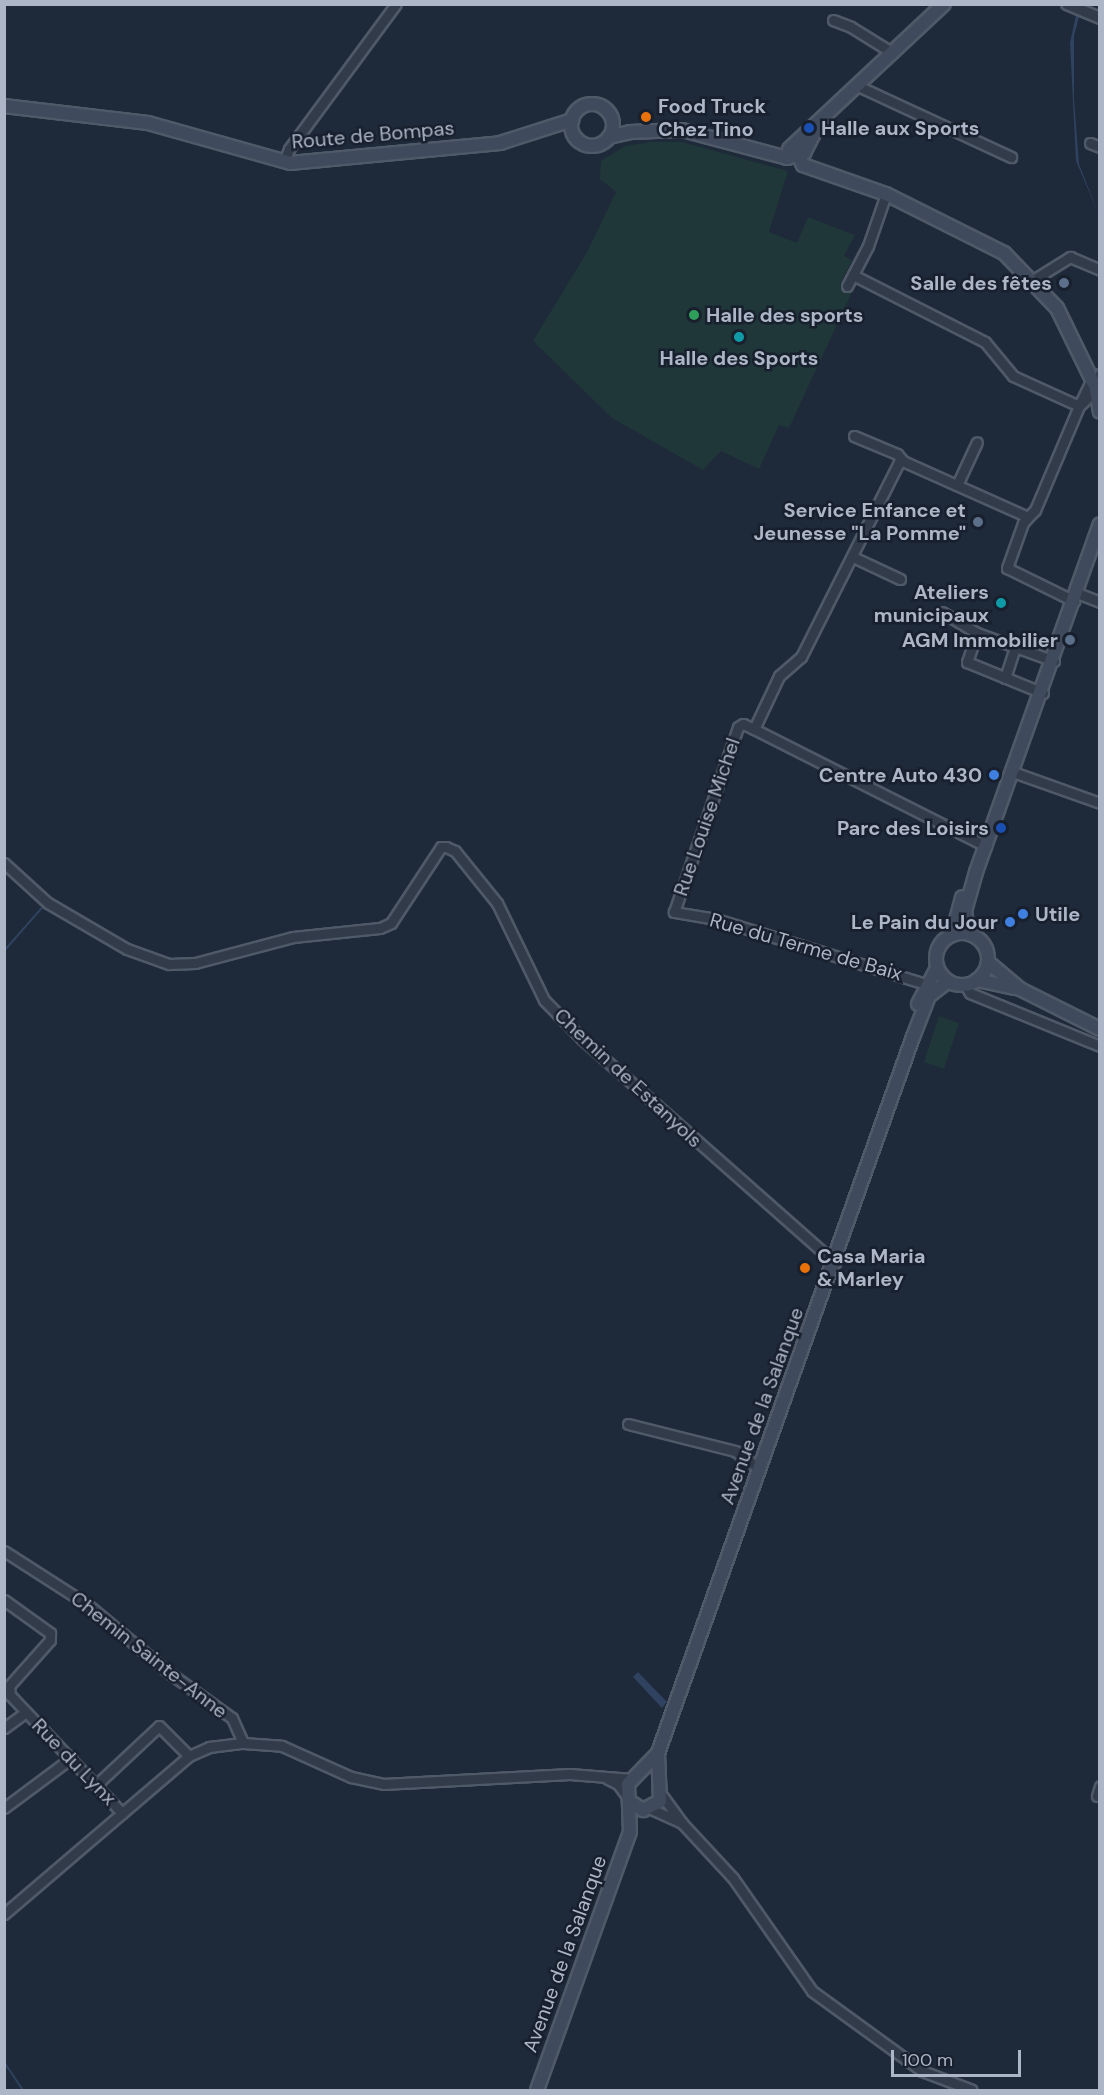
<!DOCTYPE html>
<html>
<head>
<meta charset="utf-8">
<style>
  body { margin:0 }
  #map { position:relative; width:1104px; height:2095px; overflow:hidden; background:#1e2939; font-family:"DM Sans",sans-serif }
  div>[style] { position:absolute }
  .green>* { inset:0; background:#20373a }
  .water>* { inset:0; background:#2f4260 }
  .stream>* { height:2px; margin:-1px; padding:0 1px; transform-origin:1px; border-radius:1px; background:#2f4260 }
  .roads { filter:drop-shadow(2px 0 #4f5967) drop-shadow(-2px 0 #4f5967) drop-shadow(0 2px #4f5967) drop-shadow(0 -2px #4f5967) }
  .minor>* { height:9px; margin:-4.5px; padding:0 4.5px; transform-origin:4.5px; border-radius:4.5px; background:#323b49 }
  .tertiary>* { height:10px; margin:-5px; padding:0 5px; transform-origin:5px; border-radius:5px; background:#323b49 }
  .secondary>* { height:12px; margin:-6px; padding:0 6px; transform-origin:6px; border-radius:6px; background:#404a5d }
  .secondary>.ring { margin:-6px; padding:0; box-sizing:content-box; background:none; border:12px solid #404a5d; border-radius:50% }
  .dots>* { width:16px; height:16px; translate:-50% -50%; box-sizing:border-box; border:3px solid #18202e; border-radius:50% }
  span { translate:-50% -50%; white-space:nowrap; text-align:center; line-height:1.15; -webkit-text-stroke:5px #18202e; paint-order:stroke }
  .poi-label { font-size:20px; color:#acb6c6; font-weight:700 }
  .left { translate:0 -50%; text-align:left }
  .right { translate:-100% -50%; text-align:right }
  .street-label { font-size:20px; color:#acb6c6 }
  .frame { position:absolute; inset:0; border:6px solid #acb6c6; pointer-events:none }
  .scale { position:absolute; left:891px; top:2050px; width:130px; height:27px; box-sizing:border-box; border:3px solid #acb6c6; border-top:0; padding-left:8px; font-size:18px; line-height:21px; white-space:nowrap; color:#acb6c6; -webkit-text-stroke:4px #18202e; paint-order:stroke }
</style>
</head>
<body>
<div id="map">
  <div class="green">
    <div style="clip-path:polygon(651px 142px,682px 142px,788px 171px,769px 232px,797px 243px,808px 217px,855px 235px,844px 256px,852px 260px,840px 284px,853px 290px,789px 428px,779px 425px,759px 469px,721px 451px,703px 470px,612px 418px,533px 341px,587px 252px,616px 192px,600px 179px,601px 161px,625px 146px)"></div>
    <div style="clip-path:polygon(939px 1016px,959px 1023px,944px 1069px,924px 1062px)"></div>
  </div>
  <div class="water">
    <div style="clip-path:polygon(1076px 15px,1079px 17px,1074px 36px,1074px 99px,1079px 164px,1099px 215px,1076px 161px,1070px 43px)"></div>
    <div style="clip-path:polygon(638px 1672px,667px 1702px,662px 1708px,633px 1677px)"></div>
  </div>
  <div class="stream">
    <div style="left:4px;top:951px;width:64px;rotate:-48.8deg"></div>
    <div style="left:4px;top:2062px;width:34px;rotate:56deg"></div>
  </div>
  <div class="roads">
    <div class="minor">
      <div style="left:833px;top:20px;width:19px;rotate:21deg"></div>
      <div style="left:851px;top:27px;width:49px;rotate:31.8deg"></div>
      <div style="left:858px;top:86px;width:169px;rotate:24.9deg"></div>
      <div style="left:1090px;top:143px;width:11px;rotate:22deg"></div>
      <div style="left:284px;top:162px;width:14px;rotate:-69deg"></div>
      <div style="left:289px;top:149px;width:180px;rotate:-53.6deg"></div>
      <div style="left:853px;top:275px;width:148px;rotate:26.9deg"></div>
      <div style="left:985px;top:342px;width:44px;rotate:50.5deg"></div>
      <div style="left:1013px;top:376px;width:72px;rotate:24.4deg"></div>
      <div style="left:1079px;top:406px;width:113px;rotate:112.9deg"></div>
      <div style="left:1035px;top:510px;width:10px;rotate:135deg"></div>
      <div style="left:1028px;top:517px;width:137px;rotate:-155.9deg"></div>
      <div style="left:1033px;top:280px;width:44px;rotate:-31.9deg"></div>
      <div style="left:1070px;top:257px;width:33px;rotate:23deg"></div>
      <div style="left:847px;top:286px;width:45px;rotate:-62.3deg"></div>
      <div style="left:868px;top:246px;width:55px;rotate:-70.9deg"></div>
      <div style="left:1092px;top:379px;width:30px;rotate:116deg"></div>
      <div style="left:1079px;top:406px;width:23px;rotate:-43deg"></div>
      <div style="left:1094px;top:385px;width:13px;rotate:-61deg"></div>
      <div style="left:854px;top:436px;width:47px;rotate:22.7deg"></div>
      <div style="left:897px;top:454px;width:9px;rotate:49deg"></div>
      <div style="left:957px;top:485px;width:47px;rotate:-65.1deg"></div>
      <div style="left:1028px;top:517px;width:8px;rotate:130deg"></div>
      <div style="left:1023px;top:523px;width:48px;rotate:109.6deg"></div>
      <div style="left:1007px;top:568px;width:75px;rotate:26.2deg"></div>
      <div style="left:853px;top:557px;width:52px;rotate:25.1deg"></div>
      <div style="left:1077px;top:593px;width:25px;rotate:21deg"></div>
      <div style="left:942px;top:612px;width:41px;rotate:31deg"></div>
      <div style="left:977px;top:633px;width:82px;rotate:20deg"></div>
      <div style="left:977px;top:633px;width:31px;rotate:109deg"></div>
      <div style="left:967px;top:662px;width:82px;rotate:22.2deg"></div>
      <div style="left:1005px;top:678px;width:33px;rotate:-72deg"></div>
      <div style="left:754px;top:729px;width:59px;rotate:-64.7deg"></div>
      <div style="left:779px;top:676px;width:29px;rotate:-41deg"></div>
      <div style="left:801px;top:657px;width:218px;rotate:-63.3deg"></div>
      <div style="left:899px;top:462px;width:4px;rotate:-14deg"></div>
      <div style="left:1013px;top:772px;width:92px;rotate:19.6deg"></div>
      <div style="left:4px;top:863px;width:59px;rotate:42.3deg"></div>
      <div style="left:48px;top:903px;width:91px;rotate:30.2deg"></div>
      <div style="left:127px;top:949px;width:45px;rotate:19.7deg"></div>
      <div style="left:169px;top:964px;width:26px;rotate:-2deg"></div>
      <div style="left:195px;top:963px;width:101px;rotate:-14.9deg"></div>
      <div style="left:293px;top:937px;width:87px;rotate:-5.9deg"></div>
      <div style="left:380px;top:928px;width:12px;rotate:-24deg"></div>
      <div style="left:391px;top:923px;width:91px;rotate:-56.7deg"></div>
      <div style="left:441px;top:847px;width:5px"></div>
      <div style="left:446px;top:847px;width:10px;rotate:24deg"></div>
      <div style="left:455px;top:851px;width:67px;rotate:51.1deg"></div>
      <div style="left:497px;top:903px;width:108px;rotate:64.1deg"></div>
      <div style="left:544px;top:1000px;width:54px;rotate:45.7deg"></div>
      <div style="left:582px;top:1039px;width:338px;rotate:41.5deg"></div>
      <div style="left:965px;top:985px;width:9px;rotate:58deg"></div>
      <div style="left:970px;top:993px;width:140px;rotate:22.2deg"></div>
      <div style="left:932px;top:986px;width:226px;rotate:-162.8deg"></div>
      <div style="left:716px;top:919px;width:43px;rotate:-170.5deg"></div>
      <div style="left:674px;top:912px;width:196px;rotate:-70.9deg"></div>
      <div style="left:738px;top:727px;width:6px;rotate:-31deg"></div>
      <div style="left:743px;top:724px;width:12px;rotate:24deg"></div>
      <div style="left:754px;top:729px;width:260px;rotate:26.8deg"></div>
      <div style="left:628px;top:1424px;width:110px;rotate:14.2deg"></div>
      <div style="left:735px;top:1451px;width:31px;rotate:36deg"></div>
      <div style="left:4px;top:1551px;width:100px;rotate:32.7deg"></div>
      <div style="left:88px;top:1605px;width:104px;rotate:39.9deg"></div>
      <div style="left:168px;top:1672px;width:79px;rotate:35.7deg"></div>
      <div style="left:232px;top:1718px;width:27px;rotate:66deg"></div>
      <div style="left:243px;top:1743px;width:39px;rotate:4deg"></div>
      <div style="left:282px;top:1746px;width:76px;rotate:24.2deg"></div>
      <div style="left:351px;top:1777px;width:33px;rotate:12deg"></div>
      <div style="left:383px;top:1784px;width:187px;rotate:-3.1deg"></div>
      <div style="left:570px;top:1774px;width:62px;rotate:4.6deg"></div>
      <div style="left:4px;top:1600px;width:57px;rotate:35.7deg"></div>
      <div style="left:50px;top:1633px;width:7px;rotate:90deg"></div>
      <div style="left:50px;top:1640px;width:62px;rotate:131.7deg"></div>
      <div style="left:9px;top:1686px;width:9px;rotate:84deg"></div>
      <div style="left:10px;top:1695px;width:163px;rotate:46.5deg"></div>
      <div style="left:4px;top:1728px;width:27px;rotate:-36deg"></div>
      <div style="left:608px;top:1779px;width:11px;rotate:27deg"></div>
      <div style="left:618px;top:1784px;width:14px;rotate:54deg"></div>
      <div style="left:96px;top:1785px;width:86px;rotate:-43.1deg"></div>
      <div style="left:159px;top:1726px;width:42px;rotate:45deg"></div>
      <div style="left:1097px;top:1796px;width:10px;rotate:-73deg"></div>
      <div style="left:4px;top:1808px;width:84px;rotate:-36.7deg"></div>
      <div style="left:651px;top:1809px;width:34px;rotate:24deg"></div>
      <div style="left:682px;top:1823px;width:34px;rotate:-126deg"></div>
      <div style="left:682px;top:1823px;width:75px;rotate:47.2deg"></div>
      <div style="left:733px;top:1878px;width:138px;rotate:55deg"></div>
      <div style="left:812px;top:1991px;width:136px;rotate:36deg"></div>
      <div style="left:922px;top:2071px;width:53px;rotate:20.8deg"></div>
      <div style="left:4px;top:1914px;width:243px;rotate:-40.5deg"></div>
      <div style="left:189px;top:1756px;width:22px;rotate:-24deg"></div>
      <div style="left:209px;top:1747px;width:34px;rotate:-7deg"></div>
    </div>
    <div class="tertiary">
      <div style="left:1067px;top:4px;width:36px;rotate:23deg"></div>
    </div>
    <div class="secondary">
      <div class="ring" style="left:571px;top:104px;width:30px;height:30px"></div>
      <div style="left:4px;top:106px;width:145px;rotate:6.7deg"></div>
      <div style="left:148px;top:123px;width:148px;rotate:15.7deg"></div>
      <div style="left:290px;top:163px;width:211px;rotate:-5.4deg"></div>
      <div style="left:500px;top:143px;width:76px;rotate:-17.7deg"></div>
      <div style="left:609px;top:137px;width:22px;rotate:-13deg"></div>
      <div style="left:630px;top:132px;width:52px;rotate:-2.2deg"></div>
      <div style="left:682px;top:130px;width:109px;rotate:14.9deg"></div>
      <div style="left:787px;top:158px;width:18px;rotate:-16deg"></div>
      <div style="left:804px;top:153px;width:34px;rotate:-63deg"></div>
      <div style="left:794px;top:146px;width:21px;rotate:65deg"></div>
      <div style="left:803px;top:165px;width:88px;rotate:19.3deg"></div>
      <div style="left:886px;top:194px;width:132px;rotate:26.6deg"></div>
      <div style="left:1004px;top:253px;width:76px;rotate:46.1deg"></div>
      <div style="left:1057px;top:308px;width:98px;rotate:64deg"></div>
      <div style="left:789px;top:149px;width:212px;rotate:-43.1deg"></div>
      <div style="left:1096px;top:390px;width:22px;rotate:80deg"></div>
      <div class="ring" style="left:936px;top:933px;width:40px;height:40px"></div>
      <div style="left:969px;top:934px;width:23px;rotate:-100deg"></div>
      <div style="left:965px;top:911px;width:41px;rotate:-74.2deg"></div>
      <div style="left:976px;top:872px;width:369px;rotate:-70.4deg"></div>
      <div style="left:952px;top:935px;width:39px;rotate:-75deg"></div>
      <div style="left:988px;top:962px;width:42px;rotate:40.2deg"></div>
      <div style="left:1020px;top:989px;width:89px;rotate:26.6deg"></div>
      <div style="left:977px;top:980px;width:38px;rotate:12deg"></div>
      <div style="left:918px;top:1004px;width:41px;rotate:-62.2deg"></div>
      <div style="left:629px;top:1801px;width:17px;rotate:33deg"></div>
      <div style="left:643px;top:1810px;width:19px;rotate:-28deg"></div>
      <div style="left:660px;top:1801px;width:48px;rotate:-92.4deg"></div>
      <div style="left:537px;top:2090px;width:274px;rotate:-70.2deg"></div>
      <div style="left:630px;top:1832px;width:48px;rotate:-92.4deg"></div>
      <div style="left:628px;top:1784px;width:43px;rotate:-45.9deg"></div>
      <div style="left:658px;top:1753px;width:760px;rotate:-70.4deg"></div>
      <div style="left:913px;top:1037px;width:44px;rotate:-68.7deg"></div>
      <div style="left:929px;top:996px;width:24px;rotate:-38deg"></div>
    </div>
  </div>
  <div class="dots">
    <div style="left:646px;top:117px;background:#e8710a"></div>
    <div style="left:809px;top:128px;background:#1a4fb4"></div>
    <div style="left:1064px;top:283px;background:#5c6f8a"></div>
    <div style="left:694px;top:315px;background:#2e9e5b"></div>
    <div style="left:739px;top:337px;background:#0f9aa8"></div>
    <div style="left:978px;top:522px;background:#5c6f8a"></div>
    <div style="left:1001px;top:603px;background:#0f9aa8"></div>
    <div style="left:1070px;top:640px;background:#5c6f8a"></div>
    <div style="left:994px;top:775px;background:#3f7fe0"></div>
    <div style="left:1001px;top:828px;background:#1a4fb4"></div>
    <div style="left:1023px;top:914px;background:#3f7fe0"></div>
    <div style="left:1010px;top:922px;background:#3f7fe0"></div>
    <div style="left:805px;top:1268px;background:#e8710a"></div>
  </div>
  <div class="poi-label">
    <span class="left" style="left:658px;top:118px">Food Truck<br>Chez Tino</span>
    <span class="left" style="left:821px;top:128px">Halle aux Sports</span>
    <span class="right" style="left:1052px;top:283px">Salle des fêtes</span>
    <span class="left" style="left:706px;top:315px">Halle des sports</span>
    <span style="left:739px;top:358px">Halle des Sports</span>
    <span class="right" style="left:966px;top:522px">Service Enfance et<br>Jeunesse "La Pomme"</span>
    <span class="right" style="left:989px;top:604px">Ateliers<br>municipaux</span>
    <span class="right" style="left:1058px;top:640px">AGM Immobilier</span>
    <span class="right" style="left:982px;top:775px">Centre Auto 430</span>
    <span class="right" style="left:989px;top:828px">Parc des Loisirs</span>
    <span class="left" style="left:1035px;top:914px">Utile</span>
    <span class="right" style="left:998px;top:922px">Le Pain du Jour</span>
    <span class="left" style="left:817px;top:1268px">Casa Maria<br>&amp; Marley</span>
  </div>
  <div class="street-label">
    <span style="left:373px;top:135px;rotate:-5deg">Route de Bompas</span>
    <span style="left:707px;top:817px;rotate:-71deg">Rue Louise Michel</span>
    <span style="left:806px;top:947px;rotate:16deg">Rue du Terme de Baix</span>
    <span style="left:628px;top:1078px;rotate:43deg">Chemin de Estanyols</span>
    <span style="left:762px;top:1406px;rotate:-70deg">Avenue de la Salanque</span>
    <span style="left:149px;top:1655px;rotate:38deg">Chemin Sainte-Anne</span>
    <span style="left:74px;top:1762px;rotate:46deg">Rue du Lynx</span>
    <span style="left:565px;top:1954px;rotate:-70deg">Avenue de la Salanque</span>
  </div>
  <div class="frame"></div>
  <div class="scale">100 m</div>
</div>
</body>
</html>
